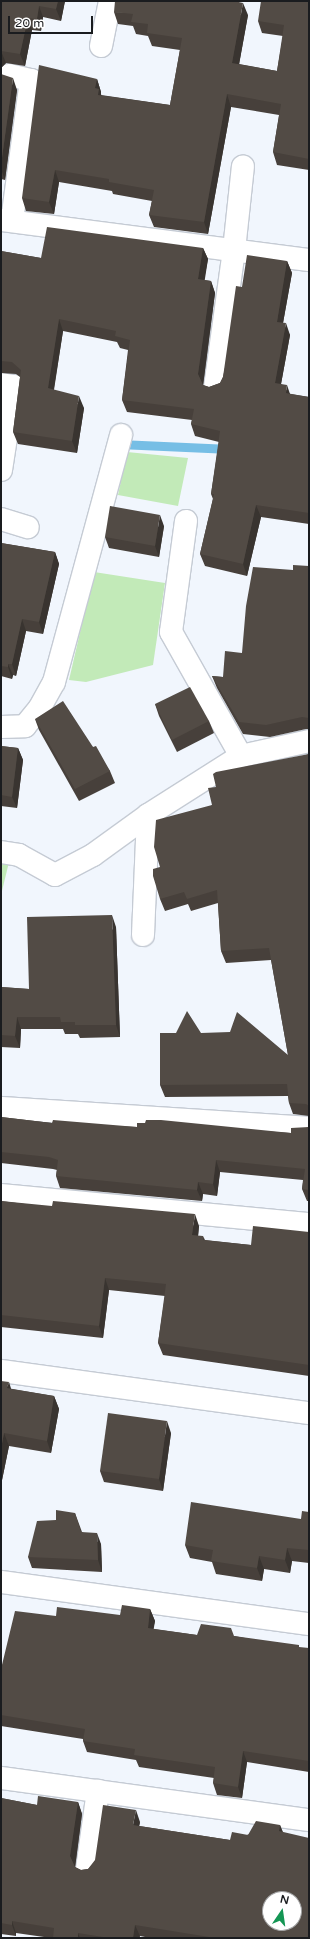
<!DOCTYPE html>
<html>
<head>
<meta charset="utf-8">
<style>
  body { margin:0 }
  #map { position:relative; width:310px; height:1939px; overflow:hidden; background:#f1f6fd; font-family:"Varela Round",sans-serif }
  div>[style] { position:absolute }
  .green>* { inset:0; background:#c2eab8 }
  .stream>* { height:9px; margin:-4.5px; padding:0 4.5px; transform-origin:4.5px; border-radius:4.5px; background:#76bee5 }
  .roads { filter:drop-shadow(1px 0 #c5cbd4) drop-shadow(-1px 0 #c5cbd4) drop-shadow(0 1px #c5cbd4) drop-shadow(0 -1px #c5cbd4) }
  .minor>* { height:22px; margin:-11px; padding:0 11px; transform-origin:11px; border-radius:11px; background:#fff }
  .wall>* { inset:0; background:#47403b }
  .shaded-wall>* { inset:0; background:#393430 }
  .building>* { inset:0; background:#524b45 }
  span { translate:-50% -50%; white-space:nowrap; text-align:center; line-height:1.15; -webkit-text-stroke:4px #fff; paint-order:stroke }
  .frame { position:absolute; inset:0; border:2px solid #1a1c1f; pointer-events:none }
  .north { position:absolute; left:262px; top:1891px; width:40px; height:40px; box-sizing:border-box; background:#fff; border:1px solid #a3a4a5; border-radius:50%; rotate:13deg; font-size:11px; font-weight:700; line-height:16px; text-align:center; color:#1a1c1f }
  .north::after { content:''; display:block; margin:auto; width:14px; height:18px; background:#149654; clip-path:polygon(50% 0,100% 100%,50% 72%,0 100%) }
  .scale { position:absolute; left:8px; top:16px; width:85px; height:18px; box-sizing:border-box; border:2px solid #1a1c1f; border-top:0; padding-left:5px; font-size:12px; line-height:14px; white-space:nowrap; color:#1a1c1f; -webkit-text-stroke:3px #fff; paint-order:stroke }
</style>
</head>
<body>
<div id="map">
  <div class="green">
    <div style="clip-path:polygon(127px 452px,188px 458px,178px 506px,118px 495px)"></div>
    <div style="clip-path:polygon(94px 572px,165px 583px,153px 665px,86px 682px,69px 680px)"></div>
    <div style="clip-path:polygon(1px 857px,10px 858px,1px 895px)"></div>
  </div>
  <div class="stream">
    <div style="left:119px;top:444px;width:111px;rotate:2.6deg"></div>
  </div>
  <div class="roads">
    <div class="minor">
      <div style="left:101px;top:46px;width:46px;rotate:-78.7deg"></div>
      <div style="left:9px;top:75px;width:23px;rotate:13deg"></div>
      <div style="left:31px;top:80px;width:142px;rotate:97.7deg"></div>
      <div style="left:1px;top:220px;width:311px;rotate:7.4deg"></div>
      <div style="left:1px;top:384px;width:13px;rotate:9deg"></div>
      <div style="left:14px;top:386px;width:85px;rotate:98.8deg"></div>
      <div style="left:215px;top:387px;width:138px;rotate:-82.1deg"></div>
      <div style="left:234px;top:250px;width:84px;rotate:-83.9deg"></div>
      <div style="left:1px;top:519px;width:28px;rotate:17deg"></div>
      <div style="left:186px;top:521px;width:112px;rotate:97.7deg"></div>
      <div style="left:171px;top:632px;width:142px;rotate:60.6deg"></div>
      <div style="left:1px;top:727px;width:24px;rotate:-2deg"></div>
      <div style="left:25px;top:726px;width:22px;rotate:-51deg"></div>
      <div style="left:39px;top:709px;width:31px;rotate:-61deg"></div>
      <div style="left:54px;top:682px;width:256px;rotate:-74.8deg"></div>
      <div style="left:1px;top:852px;width:18px;rotate:9deg"></div>
      <div style="left:19px;top:855px;width:41px;rotate:29.1deg"></div>
      <div style="left:55px;top:875px;width:43px;rotate:-27.8deg"></div>
      <div style="left:93px;top:855px;width:68px;rotate:-36deg"></div>
      <div style="left:148px;top:815px;width:110px;rotate:-32.4deg"></div>
      <div style="left:241px;top:756px;width:70px;rotate:-12.4deg"></div>
      <div style="left:143px;top:935px;width:120px;rotate:-87.6deg"></div>
      <div style="left:1px;top:1108px;width:309px;rotate:3.7deg"></div>
      <div style="left:1px;top:1195px;width:309px;rotate:5.4deg"></div>
      <div style="left:1px;top:1371px;width:311px;rotate:7.8deg"></div>
      <div style="left:1px;top:1582px;width:311px;rotate:7.8deg"></div>
      <div style="left:1px;top:1778px;width:311px;rotate:7.8deg"></div>
      <div style="left:87px;top:1869px;width:79px;rotate:-82deg"></div>
    </div>
  </div>
  <div class="wall">
    <div style="clip-path:polygon(1px 1px,65px 1px,61px 21px,43px 17px,41px 31px,32px 30px,25px 66px,6px 63px,1px 68px)"></div>
    <div style="clip-path:polygon(309px 1px,309px 170px,277px 165px,273px 152px,279px 115px,231px 107px,208px 234px,154px 227px,149px 215px,152px 201px,113px 194px,112px 191px,59px 182px,54px 214px,26px 211px,22px 198px,97px 79px,101px 92px,101px 95px,170px 105px,180px 50px,152px 46px,148px 36px,136px 34px,133px 26px,118px 24px,114px 12px,248px 15px,239px 64px,277px 71px,283px 36px,262px 33px,258px 21px)"></div>
    <div style="clip-path:polygon(1px 74px,17px 90px,5px 180px,1px 179px)"></div>
    <div style="clip-path:polygon(203px 248px,208px 259px,204px 280px,211px 281px,215px 293px,203px 385px,209px 387px,220px 383px,223px 377px,242px 287px,287px 261px,292px 273px,283px 323px,290px 335px,281px 384px,290px 394px,309px 397px,309px 524px,261px 517px,247px 576px,205px 566px,200px 554px,213px 499px,211px 494px,219px 442px,195px 436px,191px 424px,192px 420px,127px 412px,122px 400px,128px 350px,120px 348px,117px 342px,63px 331px,54px 390px,84px 408px,77px 453px,18px 444px,13px 432px,20px 377px,16px 374px,1px 373px,1px 251px,41px 258px)"></div>
    <div style="clip-path:polygon(164px 526px,159px 557px,109px 548px,105px 537px)"></div>
    <div style="clip-path:polygon(1px 543px,55px 552px,59px 564px,43px 634px,26px 631px,16px 676px,13px 675px,12px 679px,1px 676px)"></div>
    <div style="clip-path:polygon(309px 566px,309px 729px,306px 729px,270px 737px,243px 734px,217px 688px,212px 676px,223px 677px,242px 653px,293px 570px)"></div>
    <div style="clip-path:polygon(155px 704px,209px 721px,214px 733px,177px 752px,159px 716px)"></div>
    <div style="clip-path:polygon(35px 719px,93px 747px,110px 771px,115px 783px,79px 801px,39px 730px)"></div>
    <div style="clip-path:polygon(1px 746px,18px 748px,23px 760px,17px 808px,1px 806px)"></div>
    <div style="clip-path:polygon(309px 754px,309px 1116px,293px 1114px,289px 1103px,288px 1096px,165px 1097px,160px 1085px,201px 1033px,288px 1055px,271px 960px,226px 963px,221px 951px,218px 903px,191px 911px,188px 904px,165px 911px,160px 899px,160px 867px,212px 805px,216px 787px)"></div>
    <div style="clip-path:polygon(116px 927px,120px 1037px,80px 1038px,78px 1034px,65px 1034px,63px 1029px,21px 1029px,20px 1048px,1px 1047px,1px 987px,29px 989px)"></div>
    <div style="clip-path:polygon(1px 1117px,52px 1123px,137px 1127px,145px 1123px,291px 1133px,309px 1127px,309px 1201px,307px 1201px,302px 1189px,303px 1180px,220px 1172px,217px 1196px,203px 1194px,202px 1201px,60px 1188px,56px 1176px,57px 1170px,53px 1169px,1px 1163px)"></div>
    <div style="clip-path:polygon(1px 1201px,199px 1226px,198px 1236px,203px 1236px,205px 1240px,251px 1245px,309px 1232px,309px 1376px,163px 1355px,158px 1343px,165px 1296px,109px 1290px,103px 1338px,1px 1327px)"></div>
    <div style="clip-path:polygon(1px 1381px,11px 1389px,54px 1396px,59px 1409px,51px 1453px,9px 1446px,1px 1485px)"></div>
    <div style="clip-path:polygon(171px 1433px,163px 1491px,104px 1482px,100px 1471px)"></div>
    <div style="clip-path:polygon(309px 1512px,309px 1563px,292px 1561px,290px 1573px,264px 1569px,262px 1581px,216px 1574px,212px 1562px,190px 1558px,185px 1545px,301px 1519px)"></div>
    <div style="clip-path:polygon(75px 1513px,82px 1532px,101px 1544px,102px 1572px,32px 1568px,28px 1557px,56px 1520px)"></div>
    <div style="clip-path:polygon(150px 1609px,155px 1621px,153px 1629px,197px 1635px,234px 1636px,300px 1648px,309px 1648px,309px 1772px,247px 1762px,242px 1798px,217px 1795px,213px 1783px,214px 1778px,139px 1767px,136px 1760px,87px 1752px,83px 1741px,83px 1739px,1px 1726px,1px 1669px,56px 1616px,120px 1615px)"></div>
    <div style="clip-path:polygon(1px 1798px,37px 1805px,78px 1802px,82px 1814px,75px 1867px,81px 1870px,88px 1869px,140px 1822px,139px 1826px,230px 1840px,280px 1825px,283px 1832px,309px 1938px,150px 1938px,140px 1936px,139px 1938px,51px 1938px,16px 1933px,16px 1936px,1px 1934px)"></div>
  </div>
  <div class="shaded-wall">
    <div style="clip-path:polygon(58px 1px,65px 1px,61px 21px,56px 9px)"></div>
    <div style="clip-path:polygon(243px 3px,248px 15px,237px 76px,232px 63px)"></div>
    <div style="clip-path:polygon(39px 6px,43px 17px,41px 31px,37px 19px)"></div>
    <div style="clip-path:polygon(28px 18px,32px 30px,25px 66px,20px 54px)"></div>
    <div style="clip-path:polygon(1px 51px,6px 63px,1px 68px)"></div>
    <div style="clip-path:polygon(13px 78px,17px 90px,5px 180px,1px 169px,1px 165px)"></div>
    <div style="clip-path:polygon(97px 79px,101px 92px,101px 94px,103px 101px,102px 107px,95px 88px)"></div>
    <div style="clip-path:polygon(227px 94px,231px 107px,208px 234px,204px 222px)"></div>
    <div style="clip-path:polygon(55px 170px,59px 182px,54px 214px,49px 202px)"></div>
    <div style="clip-path:polygon(203px 248px,208px 259px,203px 291px,198px 279px)"></div>
    <div style="clip-path:polygon(287px 261px,292px 273px,281px 334px,277px 322px)"></div>
    <div style="clip-path:polygon(211px 281px,215px 293px,203px 386px,198px 374px)"></div>
    <div style="clip-path:polygon(59px 319px,63px 331px,52px 400px,48px 388px)"></div>
    <div style="clip-path:polygon(286px 323px,290px 335px,279px 395px,275px 383px)"></div>
    <div style="clip-path:polygon(287px 385px,291px 397px,286px 393px)"></div>
    <div style="clip-path:polygon(79px 396px,84px 408px,77px 453px,72px 441px)"></div>
    <div style="clip-path:polygon(256px 505px,261px 517px,247px 576px,243px 564px)"></div>
    <div style="clip-path:polygon(160px 515px,164px 526px,159px 557px,155px 546px)"></div>
    <div style="clip-path:polygon(55px 552px,59px 564px,43px 634px,39px 622px)"></div>
    <div style="clip-path:polygon(22px 619px,26px 631px,16px 676px,12px 664px)"></div>
    <div style="clip-path:polygon(8px 664px,13px 675px,12px 679px,8px 667px)"></div>
    <div style="clip-path:polygon(18px 748px,23px 760px,17px 808px,12px 797px)"></div>
    <div style="clip-path:polygon(112px 915px,116px 927px,120px 1037px,116px 1025px)"></div>
    <div style="clip-path:polygon(17px 1017px,21px 1029px,20px 1048px,15px 1036px)"></div>
    <div style="clip-path:polygon(216px 1160px,220px 1172px,217px 1196px,213px 1184px)"></div>
    <div style="clip-path:polygon(198px 1182px,203px 1194px,202px 1201px,197px 1190px)"></div>
    <div style="clip-path:polygon(195px 1214px,199px 1226px,197px 1247px,192px 1235px)"></div>
    <div style="clip-path:polygon(105px 1278px,109px 1290px,103px 1338px,99px 1326px)"></div>
    <div style="clip-path:polygon(9px 1382px,13px 1395px,7px 1388px)"></div>
    <div style="clip-path:polygon(54px 1396px,59px 1409px,51px 1453px,47px 1441px)"></div>
    <div style="clip-path:polygon(167px 1421px,171px 1433px,163px 1491px,159px 1479px)"></div>
    <div style="clip-path:polygon(4px 1433px,9px 1446px,1px 1485px,1px 1449px)"></div>
    <div style="clip-path:polygon(97px 1533px,101px 1544px,102px 1572px,98px 1560px)"></div>
    <div style="clip-path:polygon(287px 1548px,292px 1561px,290px 1573px,285px 1560px)"></div>
    <div style="clip-path:polygon(259px 1556px,264px 1569px,262px 1581px,257px 1568px)"></div>
    <div style="clip-path:polygon(150px 1609px,155px 1621px,152px 1639px,148px 1628px)"></div>
    <div style="clip-path:polygon(243px 1751px,247px 1762px,242px 1798px,238px 1787px)"></div>
    <div style="clip-path:polygon(78px 1802px,82px 1814px,75px 1868px,70px 1856px)"></div>
    <div style="clip-path:polygon(136px 1810px,140px 1822px,137px 1837px,133px 1825px)"></div>
    <div style="clip-path:polygon(280px 1825px,284px 1837px,279px 1831px)"></div>
    <div style="clip-path:polygon(12px 1921px,16px 1933px,16px 1936px,12px 1925px)"></div>
    <div style="clip-path:polygon(135px 1925px,140px 1936px,139px 1938px,133px 1938px)"></div>
    <div style="clip-path:polygon(78px 1933px,80px 1938px,78px 1938px)"></div>
  </div>
  <div class="building">
    <div style="clip-path:polygon(1px 1px,58px 1px,56px 9px,39px 6px,37px 19px,28px 18px,20px 54px,1px 51px)"></div>
    <div style="clip-path:polygon(115px 1px,234px 1px,243px 3px,232px 63px,277px 71px,284px 25px,258px 21px,261px 1px,309px 1px,309px 159px,273px 152px,281px 104px,227px 94px,204px 222px,149px 215px,154px 190px,109px 182px,109px 179px,55px 170px,49px 202px,22px 198px,39px 65px,97px 79px,95px 88px,99px 89px,98px 95px,170px 105px,182px 38px,147px 33px,148px 24px,131px 22px,133px 14px,114px 12px)"></div>
    <div style="clip-path:polygon(1px 74px,13px 78px,1px 165px)"></div>
    <div style="clip-path:polygon(47px 227px,203px 248px,198px 279px,211px 281px,198px 374px,203px 385px,209px 387px,220px 383px,223px 377px,236px 286px,242px 287px,247px 255px,287px 261px,277px 322px,286px 323px,275px 383px,287px 385px,286px 393px,309px 397px,309px 513px,256px 505px,243px 564px,200px 554px,214px 494px,211px 494px,220px 431px,191px 424px,194px 409px,122px 400px,130px 340px,115px 336px,116px 331px,59px 319px,48px 388px,79px 396px,72px 441px,13px 432px,21px 370px,12px 362px,1px 361px,1px 251px,41px 258px)"></div>
    <div style="clip-path:polygon(110px 506px,160px 515px,155px 546px,105px 537px)"></div>
    <div style="clip-path:polygon(1px 543px,55px 552px,39px 622px,22px 619px,12px 664px,8px 664px,8px 667px,1px 666px)"></div>
    <div style="clip-path:polygon(293px 565px,309px 566px,309px 718px,302px 717px,266px 725px,239px 722px,212px 676px,223px 677px,225px 651px,242px 653px,246px 606px,253px 567px,293px 570px)"></div>
    <div style="clip-path:polygon(190px 687px,209px 721px,172px 740px,155px 704px)"></div>
    <div style="clip-path:polygon(63px 701px,93px 747px,96px 746px,110px 771px,75px 789px,35px 719px)"></div>
    <div style="clip-path:polygon(1px 746px,18px 748px,12px 797px,1px 795px)"></div>
    <div style="clip-path:polygon(309px 754px,309px 1106px,306px 1104px,289px 1103px,287px 1084px,160px 1085px,160px 1033px,176px 1033px,187px 1011px,201px 1033px,230px 1032px,237px 1012px,288px 1055px,269px 948px,221px 951px,217px 890px,187px 899px,184px 892px,160px 899px,153px 876px,153px 869px,160px 867px,154px 847px,156px 820px,212px 805px,208px 788px,216px 787px,213px 774px,216px 772px)"></div>
    <div style="clip-path:polygon(112px 915px,116px 1025px,75px 1025px,75px 1022px,61px 1022px,60px 1017px,17px 1017px,15px 1036px,1px 1035px,1px 987px,29px 989px,27px 917px)"></div>
    <div style="clip-path:polygon(1px 1117px,52px 1123px,53px 1120px,137px 1127px,137px 1123px,145px 1123px,146px 1120px,161px 1120px,291px 1133px,291px 1128px,309px 1127px,309px 1190px,302px 1189px,305px 1169px,216px 1160px,213px 1184px,198px 1182px,197px 1190px,56px 1176px,58px 1160px,49px 1157px,1px 1152px)"></div>
    <div style="clip-path:polygon(1px 1201px,52px 1206px,53px 1201px,195px 1214px,192px 1235px,203px 1236px,203px 1240px,251px 1245px,253px 1226px,309px 1232px,309px 1365px,158px 1343px,166px 1284px,105px 1278px,99px 1326px,1px 1315px)"></div>
    <div style="clip-path:polygon(1px 1381px,9px 1382px,7px 1388px,54px 1396px,47px 1441px,4px 1433px,1px 1449px)"></div>
    <div style="clip-path:polygon(108px 1413px,167px 1421px,159px 1479px,100px 1471px)"></div>
    <div style="clip-path:polygon(191px 1502px,301px 1519px,302px 1511px,309px 1512px,309px 1550px,287px 1548px,285px 1560px,259px 1556px,257px 1568px,211px 1561px,213px 1550px,185px 1545px)"></div>
    <div style="clip-path:polygon(56px 1510px,75px 1513px,81px 1532px,97px 1533px,98px 1560px,28px 1557px,37px 1521px,56px 1520px)"></div>
    <div style="clip-path:polygon(122px 1605px,150px 1609px,148px 1628px,197px 1635px,201px 1624px,231px 1628px,234px 1636px,299px 1645px,299px 1647px,309px 1648px,309px 1761px,243px 1751px,238px 1787px,213px 1783px,215px 1767px,134px 1755px,135px 1749px,83px 1741px,85px 1729px,1px 1715px,1px 1669px,15px 1611px,56px 1616px,57px 1607px,120px 1615px)"></div>
    <div style="clip-path:polygon(evenodd,38px 1796px,78px 1802px,70px 1856px,75px 1867px,81px 1870px,88px 1869px,95px 1860px,103px 1805px,136px 1810px,133px 1825px,230px 1840px,232px 1832px,248px 1835px,256px 1821px,280px 1825px,279px 1831px,309px 1838px,309px 1938px,209px 1938px,209px 1937px,135px 1925px,133px 1938px,109px 1938px,78px 1933px,78px 1938px,53px 1938px,54px 1928px,12px 1921px,12px 1925px,1px 1923px,1px 1798px,37px 1805px,38px 1796px,270px 1899px,294px 1899px,294px 1923px,270px 1923px,270px 1899px)"></div>
  </div>
  <div class="frame"></div>
  <div class="north">N</div>
  <div class="scale">20 m</div>
</div>
</body>
</html>
